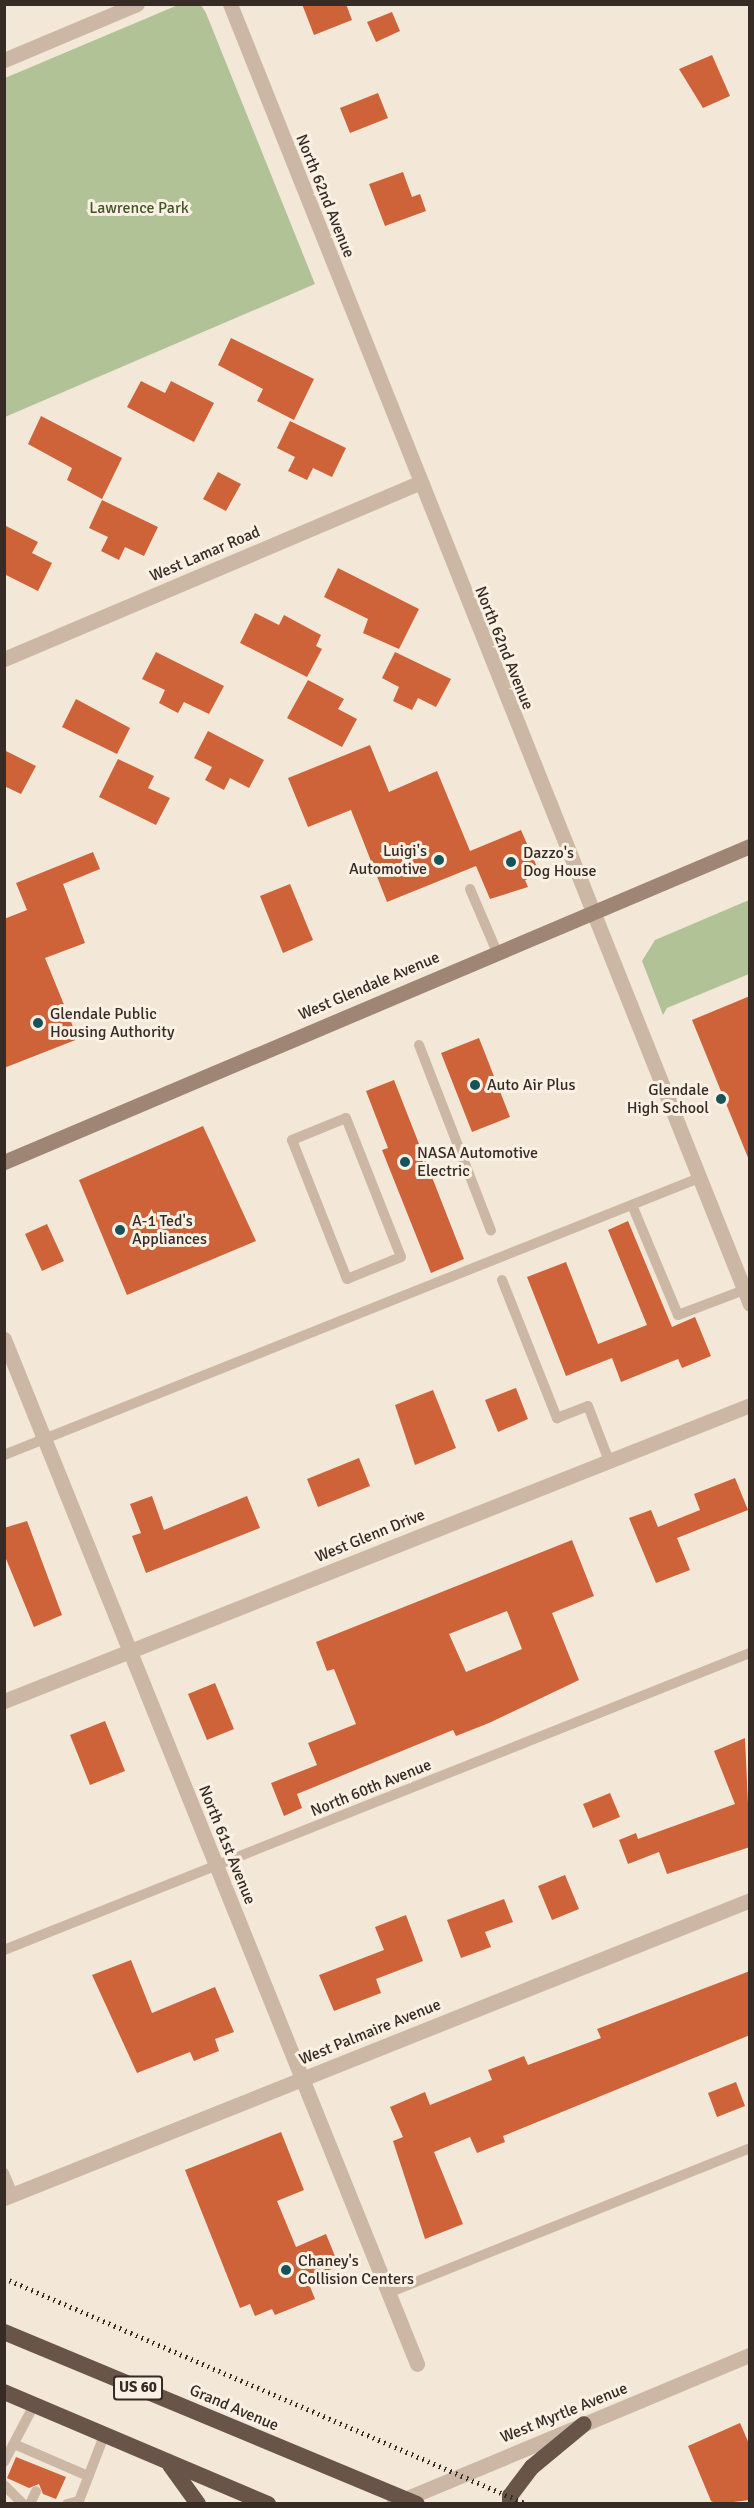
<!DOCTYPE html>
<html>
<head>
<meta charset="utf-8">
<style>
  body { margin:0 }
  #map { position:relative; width:754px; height:2508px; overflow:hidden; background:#f3e7d7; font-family:Signika,sans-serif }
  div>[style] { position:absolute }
  .green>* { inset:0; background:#b2c297 }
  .building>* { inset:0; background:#ce633a }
  .service>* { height:10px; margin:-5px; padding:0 5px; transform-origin:5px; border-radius:5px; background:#cbb7a3 }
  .minor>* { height:15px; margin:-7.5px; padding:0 7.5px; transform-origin:7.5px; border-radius:7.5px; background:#cbb7a3 }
  .tertiary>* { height:15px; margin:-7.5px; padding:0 7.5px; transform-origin:7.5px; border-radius:7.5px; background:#cbb7a3 }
  .secondary>* { height:15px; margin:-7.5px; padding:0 7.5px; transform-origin:7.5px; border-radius:7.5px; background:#9f8574 }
  .trunk>* { height:16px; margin:-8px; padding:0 8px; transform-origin:8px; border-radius:8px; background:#685448 }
  .rail>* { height:4.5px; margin-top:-2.25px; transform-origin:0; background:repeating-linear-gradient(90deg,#362b25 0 1.5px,transparent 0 6px) }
  .dots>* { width:16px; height:16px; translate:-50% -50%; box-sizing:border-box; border:3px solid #faf1e4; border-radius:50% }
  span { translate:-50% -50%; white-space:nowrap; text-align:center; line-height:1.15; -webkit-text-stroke:6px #faf1e4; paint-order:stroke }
  .shield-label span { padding:2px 4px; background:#faf1e4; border:2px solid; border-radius:4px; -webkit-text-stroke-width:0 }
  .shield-label { font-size:15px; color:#362b25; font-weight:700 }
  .street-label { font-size:16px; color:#362b25 }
  .park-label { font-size:16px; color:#435628 }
  .poi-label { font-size:16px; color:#362b25 }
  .right { translate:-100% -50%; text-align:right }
  .left { translate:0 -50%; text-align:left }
  .frame { position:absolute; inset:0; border:6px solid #362b25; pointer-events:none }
</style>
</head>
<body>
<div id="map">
  <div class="green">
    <div style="clip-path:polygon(178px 5px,201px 5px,206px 13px,315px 284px,5px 417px,5px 78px)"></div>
    <div style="clip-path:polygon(749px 900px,749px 974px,667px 1008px,663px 1015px,642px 961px,655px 940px)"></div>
  </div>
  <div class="building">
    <div style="clip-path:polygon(302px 4px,346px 4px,352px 20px,314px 35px)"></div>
    <div style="clip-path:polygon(392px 12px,400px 31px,376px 42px,367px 22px)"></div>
    <div style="clip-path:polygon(712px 55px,730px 96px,703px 108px,679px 69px)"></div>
    <div style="clip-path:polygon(378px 93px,388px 118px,350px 133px,340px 108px)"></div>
    <div style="clip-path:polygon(403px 172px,412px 197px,420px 194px,426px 211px,385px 226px,369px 184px)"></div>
    <div style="clip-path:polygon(231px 338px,314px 379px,294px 420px,257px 401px,263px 389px,218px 365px)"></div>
    <div style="clip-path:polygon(141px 381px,165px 393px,171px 381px,214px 403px,194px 442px,127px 407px)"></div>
    <div style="clip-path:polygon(41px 416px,122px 458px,102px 499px,67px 480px,72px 468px,28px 444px)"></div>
    <div style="clip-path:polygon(290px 421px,346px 448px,332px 477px,313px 468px,307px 480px,288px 471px,295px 457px,277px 448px)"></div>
    <div style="clip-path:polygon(218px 472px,241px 484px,226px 511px,203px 499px)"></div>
    <div style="clip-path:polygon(102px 500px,158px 527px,144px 556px,125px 547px,119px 560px,101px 551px,108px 537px,89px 528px)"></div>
    <div style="clip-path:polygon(4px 525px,38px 542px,32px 553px,52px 563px,38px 591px,4px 574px)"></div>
    <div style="clip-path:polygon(338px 568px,419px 609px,399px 649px,363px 633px,368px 619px,324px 597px)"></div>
    <div style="clip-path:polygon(255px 613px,279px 625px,284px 615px,321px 635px,316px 646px,322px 649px,307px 677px,240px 643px)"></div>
    <div style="clip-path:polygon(156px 652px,224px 686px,209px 714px,184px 702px,178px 713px,159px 703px,165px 690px,142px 679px)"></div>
    <div style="clip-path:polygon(395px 652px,451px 679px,436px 707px,418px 698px,412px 710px,393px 701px,399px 687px,382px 678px)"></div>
    <div style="clip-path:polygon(308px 680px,344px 699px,338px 709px,357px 719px,342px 747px,287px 718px)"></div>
    <div style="clip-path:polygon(76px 699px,130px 728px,117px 754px,62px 727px)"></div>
    <div style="clip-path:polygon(208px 731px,264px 760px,249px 788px,230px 778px,224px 790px,205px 780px,212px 767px,194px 758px)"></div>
    <div style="clip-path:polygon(370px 745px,389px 792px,437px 771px,470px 851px,521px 830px,540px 874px,525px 880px,528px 887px,490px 899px,476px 866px,387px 902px,351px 810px,308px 827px,288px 778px)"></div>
    <div style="clip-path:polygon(4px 750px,36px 766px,21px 794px,4px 786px)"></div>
    <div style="clip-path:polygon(118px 759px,154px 776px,148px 788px,170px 798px,156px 825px,99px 797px)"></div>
    <div style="clip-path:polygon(93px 852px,100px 869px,63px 884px,85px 943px,45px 958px,78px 1039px,4px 1068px,4px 919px,27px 910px,16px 883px)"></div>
    <div style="clip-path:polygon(290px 884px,313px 940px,283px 953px,260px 896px)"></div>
    <div style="clip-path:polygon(750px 996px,750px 1160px,749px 1160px,692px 1020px)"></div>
    <div style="clip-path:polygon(479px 1038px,510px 1117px,472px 1132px,441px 1053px)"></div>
    <div style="clip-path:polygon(394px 1080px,464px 1259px,431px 1273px,382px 1150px,388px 1148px,366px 1091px)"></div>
    <div style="clip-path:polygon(203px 1126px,256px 1241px,127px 1295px,79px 1180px)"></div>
    <div style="clip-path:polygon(628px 1221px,672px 1327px,695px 1317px,711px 1356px,682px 1368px,678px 1359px,621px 1382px,612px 1358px,566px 1376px,527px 1277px,566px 1262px,598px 1344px,647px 1325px,608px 1230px)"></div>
    <div style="clip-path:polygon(47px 1224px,64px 1261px,42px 1271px,25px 1234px)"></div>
    <div style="clip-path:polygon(516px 1388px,528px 1419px,498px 1432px,485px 1400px)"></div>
    <div style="clip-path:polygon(433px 1390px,456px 1448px,415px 1465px,395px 1405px)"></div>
    <div style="clip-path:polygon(359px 1458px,370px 1486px,318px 1507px,307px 1479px)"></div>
    <div style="clip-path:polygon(735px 1478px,748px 1510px,677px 1538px,690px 1570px,656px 1583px,629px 1518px,651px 1510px,658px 1527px,700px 1510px,694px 1494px)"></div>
    <div style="clip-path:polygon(152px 1496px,164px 1530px,247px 1496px,260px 1528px,146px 1573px,132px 1536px,141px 1533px,130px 1504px)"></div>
    <div style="clip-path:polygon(27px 1521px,62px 1615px,34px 1627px,4px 1554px,4px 1528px)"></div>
    <div style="clip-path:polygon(evenodd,572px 1540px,594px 1596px,552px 1613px,579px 1680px,489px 1723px,456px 1736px,453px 1730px,297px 1794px,302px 1808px,284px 1816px,271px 1783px,317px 1765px,308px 1743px,356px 1724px,334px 1669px,327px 1671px,316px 1642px,572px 1540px,507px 1611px,522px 1649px,466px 1672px,449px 1634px,507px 1611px)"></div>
    <div style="clip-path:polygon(215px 1683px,234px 1729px,207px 1740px,188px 1694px)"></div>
    <div style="clip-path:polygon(105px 1721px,125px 1771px,90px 1785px,70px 1735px)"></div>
    <div style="clip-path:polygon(745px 1738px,750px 1847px,667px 1874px,659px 1852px,628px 1864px,619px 1840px,636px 1833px,638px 1839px,735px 1804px,714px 1751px)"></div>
    <div style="clip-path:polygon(610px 1793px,620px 1817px,593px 1828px,583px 1804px)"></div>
    <div style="clip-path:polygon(565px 1875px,579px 1909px,552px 1920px,538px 1886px)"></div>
    <div style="clip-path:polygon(504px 1899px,513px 1922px,485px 1932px,491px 1947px,461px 1958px,447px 1920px)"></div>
    <div style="clip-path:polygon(406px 1915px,423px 1961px,376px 1979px,381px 1993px,334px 2011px,319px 1975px,384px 1950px,375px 1927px)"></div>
    <div style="clip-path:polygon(131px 1960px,152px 2013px,215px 1987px,234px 2032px,215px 2039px,219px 2051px,194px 2061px,190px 2052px,137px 2073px,92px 1975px)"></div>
    <div style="clip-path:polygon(750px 1971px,750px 2035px,503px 2136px,505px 2142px,477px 2153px,470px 2137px,434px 2152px,463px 2224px,425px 2239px,393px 2141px,403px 2137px,390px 2107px,425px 2092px,430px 2105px,492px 2080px,488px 2070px,524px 2056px,528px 2065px,601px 2038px,597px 2029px)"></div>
    <div style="clip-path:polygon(736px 2082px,745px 2106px,717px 2117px,708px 2093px)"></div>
    <div style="clip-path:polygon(281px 2132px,304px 2190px,277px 2201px,296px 2247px,326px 2234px,339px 2266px,307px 2279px,315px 2299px,275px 2315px,272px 2309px,255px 2316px,250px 2304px,240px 2308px,185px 2170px)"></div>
    <div style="clip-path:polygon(740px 2423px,750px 2446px,750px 2500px,717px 2504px,711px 2501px,688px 2446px)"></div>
    <div style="clip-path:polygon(16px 2457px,66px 2477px,56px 2499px,43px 2494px,39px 2484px,29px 2488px,7px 2478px)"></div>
  </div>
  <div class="service">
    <div style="left:470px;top:889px;width:69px;rotate:66.8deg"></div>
    <div style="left:419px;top:1045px;width:199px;rotate:68.8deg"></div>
    <div style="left:346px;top:1118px;width:149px;rotate:68.4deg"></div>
    <div style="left:401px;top:1257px;width:58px;rotate:157.8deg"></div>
    <div style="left:347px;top:1279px;width:149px;rotate:-111.6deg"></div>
    <div style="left:292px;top:1140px;width:58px;rotate:-22.2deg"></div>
    <div style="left:632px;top:1205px;width:119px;rotate:67.3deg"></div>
    <div style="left:678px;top:1315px;width:71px;rotate:-20.7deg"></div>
    <div style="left:502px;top:1280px;width:149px;rotate:68.3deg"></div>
    <div style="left:557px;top:1418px;width:33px;rotate:-21deg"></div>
    <div style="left:588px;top:1406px;width:59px;rotate:69.1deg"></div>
    <div style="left:4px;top:1455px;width:748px;rotate:-21.73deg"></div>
    <div style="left:4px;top:1950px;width:803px;rotate:-21.71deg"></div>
    <div style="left:4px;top:2173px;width:23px;rotate:67deg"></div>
    <div style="left:388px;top:2293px;width:390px;rotate:-21.8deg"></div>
    <div style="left:14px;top:2444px;width:81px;rotate:23.4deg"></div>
    <div style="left:4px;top:2462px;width:64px;rotate:-62.2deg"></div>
    <div style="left:4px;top:2485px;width:27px;rotate:45deg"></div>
    <div style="left:30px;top:2504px;width:14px;rotate:-65deg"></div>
    <div style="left:67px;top:2504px;width:12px;rotate:-14deg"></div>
    <div style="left:79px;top:2501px;width:70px;rotate:-69deg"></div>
  </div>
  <div class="minor">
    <div style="left:230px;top:4px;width:1400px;rotate:68.2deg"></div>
    <div style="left:4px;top:60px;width:144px;rotate:-22.8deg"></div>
    <div style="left:4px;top:659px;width:452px;rotate:-23deg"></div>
    <div style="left:4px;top:1339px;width:1105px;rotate:68.05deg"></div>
    <div style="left:4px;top:1701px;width:803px;rotate:-21.64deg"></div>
    <div style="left:4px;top:2198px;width:803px;rotate:-21.77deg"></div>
  </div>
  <div class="tertiary">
    <div style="left:393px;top:2504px;width:387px;rotate:-22.7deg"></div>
  </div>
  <div class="secondary">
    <div style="left:4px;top:1162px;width:810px;rotate:-22.96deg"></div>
  </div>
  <div class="trunk">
    <div style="left:4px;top:2332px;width:447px;rotate:22.6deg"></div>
    <div style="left:4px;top:2392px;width:287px;rotate:23deg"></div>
    <div style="left:170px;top:2465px;width:48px;rotate:54.3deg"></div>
    <div style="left:510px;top:2504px;width:8px;rotate:-90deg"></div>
    <div style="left:510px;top:2496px;width:36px;rotate:-53deg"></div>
    <div style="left:532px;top:2467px;width:67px;rotate:-39.6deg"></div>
  </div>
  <div class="rail">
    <div style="left:4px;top:2278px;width:570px;rotate:23.37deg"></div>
  </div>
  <div class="dots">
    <div style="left:439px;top:860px;background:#18535a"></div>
    <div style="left:511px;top:862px;background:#18535a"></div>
    <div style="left:38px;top:1023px;background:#18535a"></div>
    <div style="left:475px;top:1085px;background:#18535a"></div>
    <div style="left:721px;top:1099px;background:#18535a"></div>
    <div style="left:405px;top:1162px;background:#18535a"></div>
    <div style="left:120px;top:1230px;background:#18535a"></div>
    <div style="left:286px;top:2270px;background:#18535a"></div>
  </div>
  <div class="shield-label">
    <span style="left:138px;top:2388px">US 60</span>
  </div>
  <div class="street-label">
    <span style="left:325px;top:196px;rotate:68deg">North 62nd Avenue</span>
    <span style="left:205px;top:554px;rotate:-23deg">West Lamar Road</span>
    <span style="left:504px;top:648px;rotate:68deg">North 62nd Avenue</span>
    <span style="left:369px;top:986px;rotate:-23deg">West Glendale Avenue</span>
    <span style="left:370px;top:1536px;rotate:-22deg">West Glenn Drive</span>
    <span style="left:371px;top:1788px;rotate:-22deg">North 60th Avenue</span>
    <span style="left:227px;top:1845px;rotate:68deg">North 61st Avenue</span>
    <span style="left:370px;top:2032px;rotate:-22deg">West Palmaire Avenue</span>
    <span style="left:234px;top:2408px;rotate:23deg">Grand Avenue</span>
    <span style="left:564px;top:2413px;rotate:-22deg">West Myrtle Avenue</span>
  </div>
  <div class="park-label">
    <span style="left:139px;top:208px">Lawrence Park</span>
  </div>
  <div class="poi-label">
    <span class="right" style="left:427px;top:860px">Luigi's<br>Automotive</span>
    <span class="left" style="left:523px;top:862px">Dazzo's<br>Dog House</span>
    <span class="left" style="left:50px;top:1023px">Glendale Public<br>Housing Authority</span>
    <span class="left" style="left:487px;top:1085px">Auto Air Plus</span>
    <span class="right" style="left:709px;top:1099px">Glendale<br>High School</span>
    <span class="left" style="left:417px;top:1162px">NASA Automotive<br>Electric</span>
    <span class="left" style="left:132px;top:1230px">A-1 Ted's<br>Appliances</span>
    <span class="left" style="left:298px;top:2270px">Chaney's<br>Collision Centers</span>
  </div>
  <div class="frame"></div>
</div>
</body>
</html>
